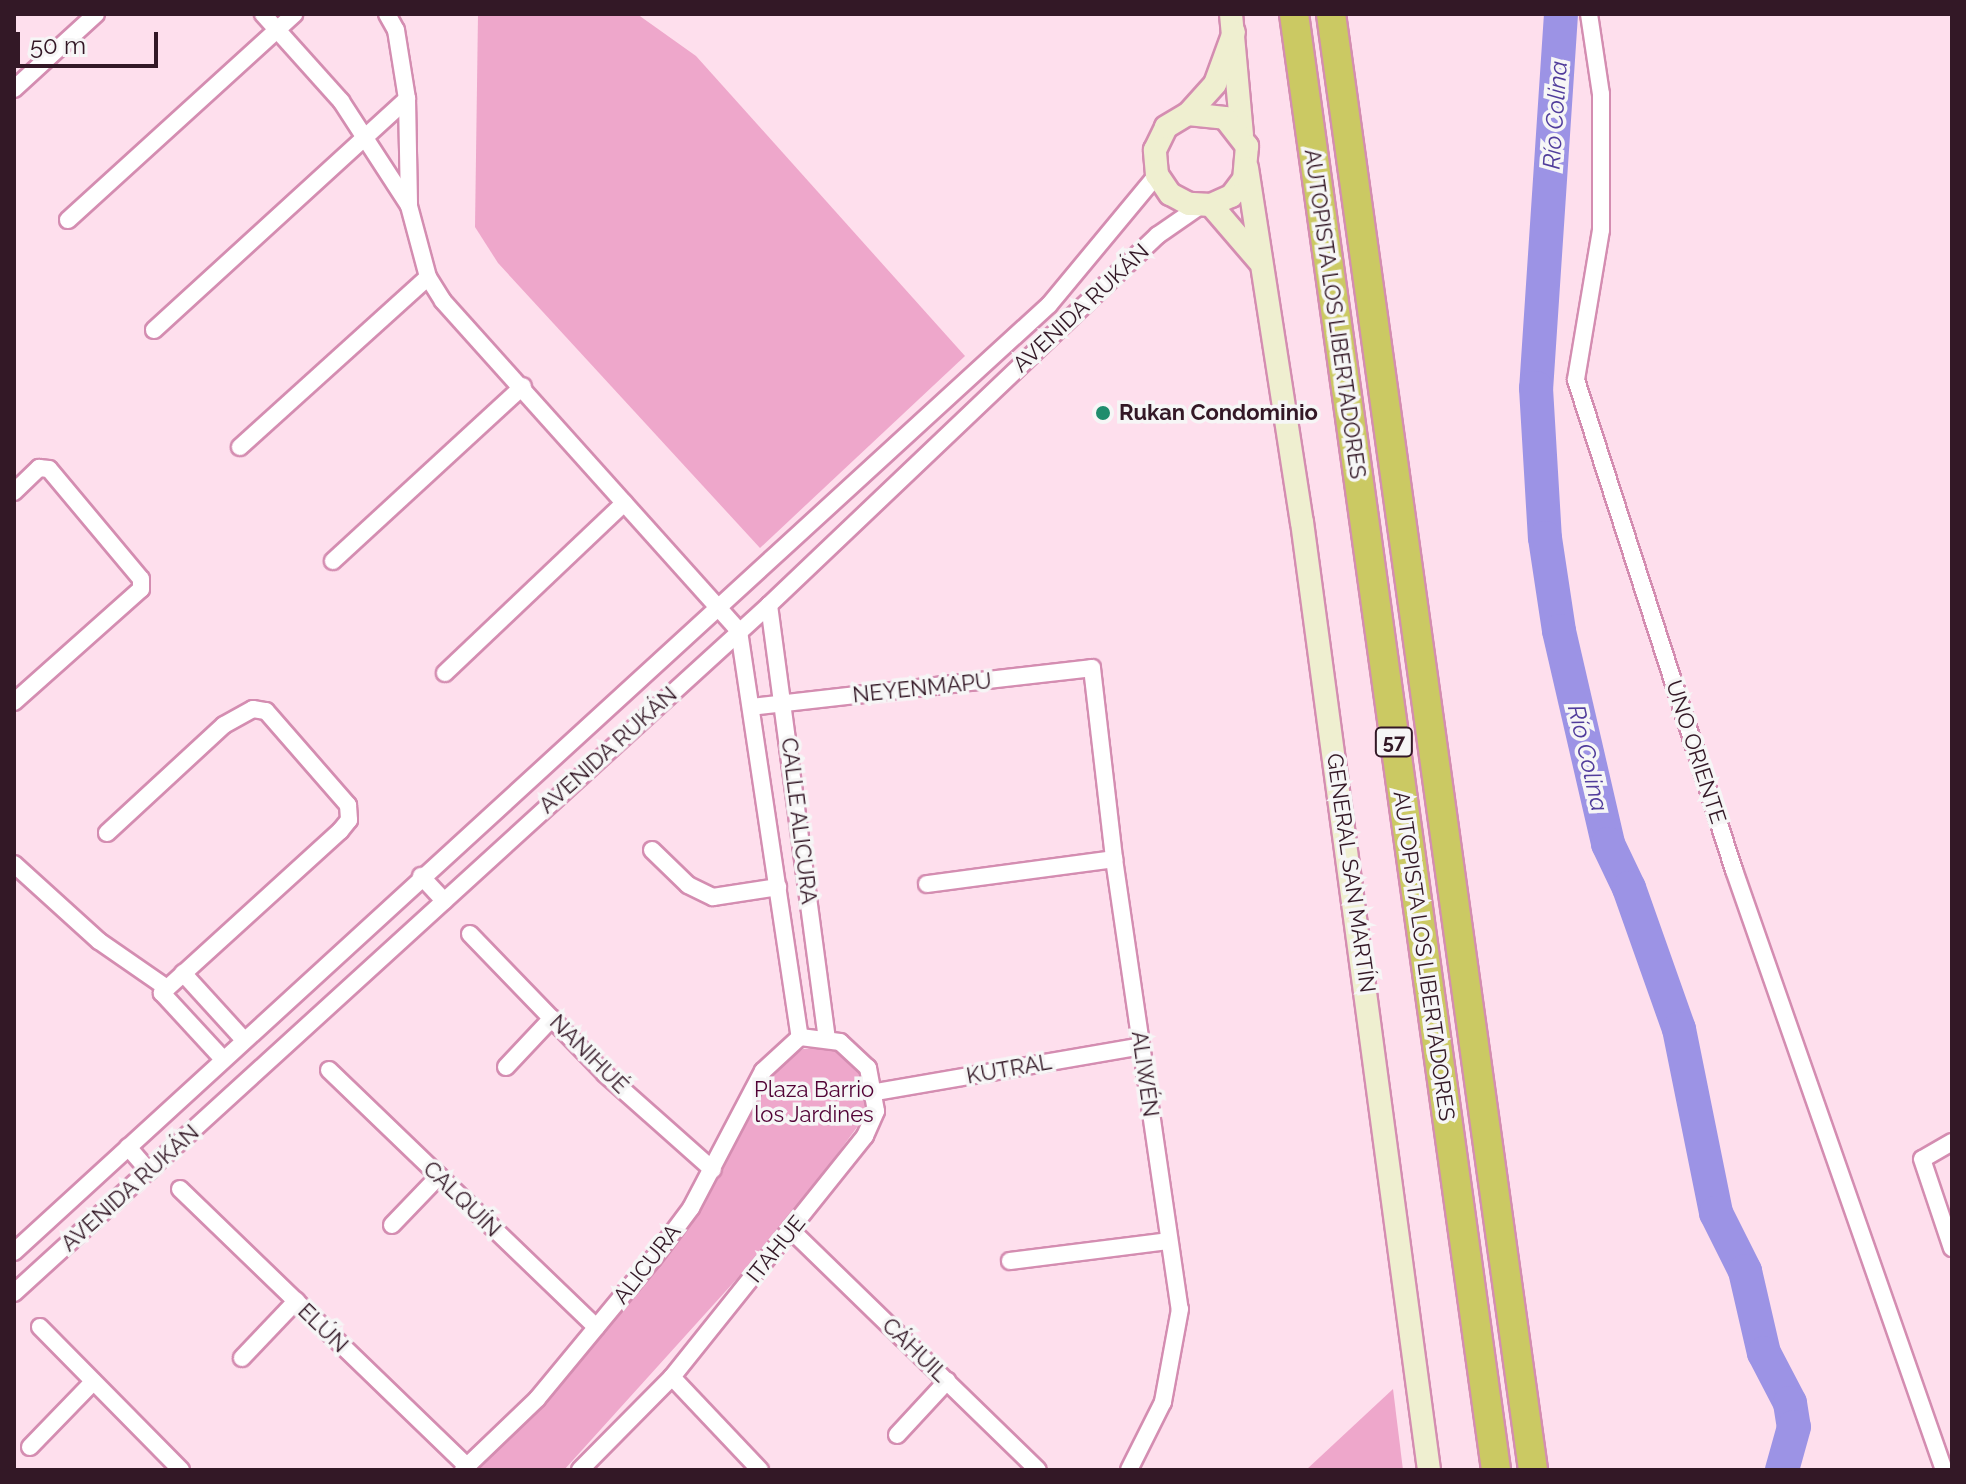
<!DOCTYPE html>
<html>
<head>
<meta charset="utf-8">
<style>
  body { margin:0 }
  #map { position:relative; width:1966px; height:1484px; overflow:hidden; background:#fedfed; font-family:Raleway,sans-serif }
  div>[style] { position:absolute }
  .green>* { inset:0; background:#eea7cb }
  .river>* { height:34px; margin:-17px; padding:0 17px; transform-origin:17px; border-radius:17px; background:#9c93e5 }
  .roads { filter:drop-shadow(2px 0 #d48db1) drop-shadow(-2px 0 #d48db1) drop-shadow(0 2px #d48db1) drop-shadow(0 -2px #d48db1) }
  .street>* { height:16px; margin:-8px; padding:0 8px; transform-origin:8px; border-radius:8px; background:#fff }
  .secondary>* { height:22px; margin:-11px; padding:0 11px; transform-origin:11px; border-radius:11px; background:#efefd0 }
  .highway>* { height:28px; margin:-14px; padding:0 14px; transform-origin:14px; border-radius:14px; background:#cbc963 }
  .dots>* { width:22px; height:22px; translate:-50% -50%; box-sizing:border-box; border:4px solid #f6f6f6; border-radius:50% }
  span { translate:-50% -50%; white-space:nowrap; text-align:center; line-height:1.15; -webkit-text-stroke:7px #f6f6f6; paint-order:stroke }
  .shield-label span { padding:2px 6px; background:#f6f6f6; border:2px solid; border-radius:6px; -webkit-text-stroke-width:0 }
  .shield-label { font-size:20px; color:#331826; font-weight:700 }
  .street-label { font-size:22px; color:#331826 }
  .poi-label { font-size:22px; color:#331826; font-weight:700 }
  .left { translate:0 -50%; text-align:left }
  .park-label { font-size:22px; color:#510235 }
  .water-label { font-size:24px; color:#503c9b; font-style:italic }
  .frame { position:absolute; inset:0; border:16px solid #331826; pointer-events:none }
  .scale { position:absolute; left:16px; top:32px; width:142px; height:36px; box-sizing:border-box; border:4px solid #331826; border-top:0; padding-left:10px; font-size:24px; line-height:28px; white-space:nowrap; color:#331826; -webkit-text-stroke:6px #f6f6f6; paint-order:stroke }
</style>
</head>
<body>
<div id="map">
  <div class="green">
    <div style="clip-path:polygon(478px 14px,637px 14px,696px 56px,965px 356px,760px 548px,498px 263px,475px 227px)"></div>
    <div style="clip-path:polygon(831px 1048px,853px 1058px,870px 1087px,869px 1111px,781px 1230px,564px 1470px,477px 1470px,550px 1397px,698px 1212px,775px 1070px,803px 1049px)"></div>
    <div style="clip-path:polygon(1393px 1389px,1403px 1470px,1306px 1470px)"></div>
  </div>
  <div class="river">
    <div style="left:1561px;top:14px;width:375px;rotate:93.8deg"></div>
    <div style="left:1536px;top:388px;width:150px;rotate:86.6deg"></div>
    <div style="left:1545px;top:538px;width:94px;rotate:81.4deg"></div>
    <div style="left:1559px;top:631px;width:219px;rotate:77deg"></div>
    <div style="left:1608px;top:844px;width:49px;rotate:64.5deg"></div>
    <div style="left:1629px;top:888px;width:150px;rotate:70.5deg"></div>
    <div style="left:1679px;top:1029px;width:188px;rotate:78.6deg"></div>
    <div style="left:1716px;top:1213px;width:65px;rotate:63.4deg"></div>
    <div style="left:1745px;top:1271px;width:84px;rotate:77deg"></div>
    <div style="left:1764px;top:1353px;width:56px;rotate:62.5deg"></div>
    <div style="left:1790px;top:1403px;width:24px;rotate:81deg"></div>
    <div style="left:1794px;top:1427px;width:45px;rotate:105.6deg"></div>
  </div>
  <div class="roads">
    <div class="street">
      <div style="left:263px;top:14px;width:117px;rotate:48.1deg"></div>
      <div style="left:341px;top:101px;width:123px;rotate:57deg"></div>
      <div style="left:387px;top:14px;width:18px;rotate:61deg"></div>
      <div style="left:396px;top:30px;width:70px;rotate:80.9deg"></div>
      <div style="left:407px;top:99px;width:107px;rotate:88.9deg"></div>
      <div style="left:409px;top:206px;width:73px;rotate:75deg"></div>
      <div style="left:428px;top:277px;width:28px;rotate:58deg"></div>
      <div style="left:443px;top:301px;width:443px;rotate:48.1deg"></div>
      <div style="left:739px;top:631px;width:411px;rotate:81.5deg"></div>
      <div style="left:1589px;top:14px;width:81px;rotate:81.5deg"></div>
      <div style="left:1601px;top:94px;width:136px;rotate:90deg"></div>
      <div style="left:1601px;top:230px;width:152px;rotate:99.5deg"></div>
      <div style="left:1576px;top:380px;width:515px;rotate:72.13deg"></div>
      <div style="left:1734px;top:870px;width:636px;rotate:70.71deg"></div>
      <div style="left:14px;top:89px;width:111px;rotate:-42.4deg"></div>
      <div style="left:68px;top:220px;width:306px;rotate:-42.3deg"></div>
      <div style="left:154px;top:330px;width:343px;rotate:-42.4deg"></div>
      <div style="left:240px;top:447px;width:253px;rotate:-42.1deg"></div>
      <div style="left:14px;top:492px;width:35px;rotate:-44deg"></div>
      <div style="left:39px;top:468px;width:10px;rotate:6deg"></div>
      <div style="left:49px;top:469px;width:143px;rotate:50.1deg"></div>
      <div style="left:141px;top:579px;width:10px;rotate:90deg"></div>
      <div style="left:141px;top:589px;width:170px;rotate:138.3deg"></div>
      <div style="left:333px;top:561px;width:258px;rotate:-42.6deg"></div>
      <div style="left:769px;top:605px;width:436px;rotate:82.4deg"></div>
      <div style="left:445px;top:673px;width:247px;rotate:-43.5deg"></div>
      <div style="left:751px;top:707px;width:343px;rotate:-6.5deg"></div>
      <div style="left:1092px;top:668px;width:192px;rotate:83.4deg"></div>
      <div style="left:1114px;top:859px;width:455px;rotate:81.7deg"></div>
      <div style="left:1180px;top:1309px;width:95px;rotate:100.4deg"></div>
      <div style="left:1163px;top:1402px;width:76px;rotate:116.6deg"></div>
      <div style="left:107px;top:833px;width:159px;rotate:-42.7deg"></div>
      <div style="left:224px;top:725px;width:33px;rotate:-29deg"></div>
      <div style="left:253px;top:709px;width:13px;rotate:9deg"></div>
      <div style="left:266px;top:711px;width:125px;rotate:48.9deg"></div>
      <div style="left:348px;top:805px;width:15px;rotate:86deg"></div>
      <div style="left:349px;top:820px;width:14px;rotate:129deg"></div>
      <div style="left:340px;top:831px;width:241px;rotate:137.7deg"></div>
      <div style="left:162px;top:993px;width:90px;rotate:47.3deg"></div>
      <div style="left:652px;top:850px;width:50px;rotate:44.2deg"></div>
      <div style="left:688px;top:885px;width:28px;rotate:26deg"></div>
      <div style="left:713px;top:897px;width:66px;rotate:-8.7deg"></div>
      <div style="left:14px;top:864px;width:115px;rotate:42.2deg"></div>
      <div style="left:99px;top:941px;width:83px;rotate:34.7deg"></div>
      <div style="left:421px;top:876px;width:34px;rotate:47deg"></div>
      <div style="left:927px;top:884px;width:189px;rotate:-7.6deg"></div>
      <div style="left:470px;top:934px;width:194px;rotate:46deg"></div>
      <div style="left:605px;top:1074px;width:144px;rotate:41.6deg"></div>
      <div style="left:183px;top:973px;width:91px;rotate:47.7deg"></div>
      <div style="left:506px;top:1067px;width:67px;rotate:-46.8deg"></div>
      <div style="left:329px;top:1070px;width:371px;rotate:43.9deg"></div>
      <div style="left:876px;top:1092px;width:269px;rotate:-9.8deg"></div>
      <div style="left:1952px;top:1142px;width:34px;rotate:150deg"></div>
      <div style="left:1922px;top:1159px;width:94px;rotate:71.4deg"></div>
      <div style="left:128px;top:1147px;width:32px;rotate:49deg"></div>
      <div style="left:180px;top:1189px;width:399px;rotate:44deg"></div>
      <div style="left:392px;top:1225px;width:68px;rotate:-46.2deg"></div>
      <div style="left:791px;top:1230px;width:344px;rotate:44.2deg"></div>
      <div style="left:14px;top:1252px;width:1403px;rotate:-42.46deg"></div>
      <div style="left:1049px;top:305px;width:169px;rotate:-50.3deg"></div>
      <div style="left:1010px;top:1261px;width:159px;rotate:-7.2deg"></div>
      <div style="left:14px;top:1293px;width:1021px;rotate:-42.34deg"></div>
      <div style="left:769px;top:605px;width:537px;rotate:-43.57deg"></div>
      <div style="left:1158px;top:235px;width:51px;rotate:-34.6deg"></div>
      <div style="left:40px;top:1327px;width:201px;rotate:45.4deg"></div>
      <div style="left:242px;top:1358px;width:79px;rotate:-46.5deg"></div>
      <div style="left:672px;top:1377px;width:128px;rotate:46.6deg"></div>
      <div style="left:897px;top:1435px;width:74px;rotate:-47.2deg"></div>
      <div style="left:30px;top:1447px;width:91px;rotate:-45.9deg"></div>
      <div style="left:463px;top:1470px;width:103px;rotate:-43.8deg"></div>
      <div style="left:537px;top:1399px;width:182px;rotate:-50.4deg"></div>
      <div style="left:653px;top:1259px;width:64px;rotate:-53.3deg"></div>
      <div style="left:691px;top:1208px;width:155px;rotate:-62.3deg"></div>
      <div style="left:763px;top:1071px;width:50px;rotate:-42.6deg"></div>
      <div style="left:580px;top:1470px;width:131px;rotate:-45.3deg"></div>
      <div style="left:672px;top:1377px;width:309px;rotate:-51.3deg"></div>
      <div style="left:865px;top:1136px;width:27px;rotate:-66deg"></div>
      <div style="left:876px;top:1111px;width:44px;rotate:-100.5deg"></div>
      <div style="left:868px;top:1068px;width:38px;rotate:-137deg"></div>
      <div style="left:840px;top:1042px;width:40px;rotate:-172.9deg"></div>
    </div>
    <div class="secondary">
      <div style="left:1231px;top:14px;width:121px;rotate:84.8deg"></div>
      <div style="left:1188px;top:114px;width:37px;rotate:6deg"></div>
      <div style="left:1225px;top:118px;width:36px;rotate:52deg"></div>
      <div style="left:1247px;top:146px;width:33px;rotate:95deg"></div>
      <div style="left:1244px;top:179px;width:21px;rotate:127deg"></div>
      <div style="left:1231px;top:196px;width:22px;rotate:156deg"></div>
      <div style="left:1211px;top:205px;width:22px;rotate:-177deg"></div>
      <div style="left:1189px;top:204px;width:21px;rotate:-152deg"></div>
      <div style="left:1170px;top:194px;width:23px;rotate:-124deg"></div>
      <div style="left:1157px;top:175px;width:25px;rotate:-95deg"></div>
      <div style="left:1155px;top:150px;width:25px;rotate:-64deg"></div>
      <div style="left:1166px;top:127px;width:26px;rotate:-31deg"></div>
      <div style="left:1188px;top:114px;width:40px;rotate:-48deg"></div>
      <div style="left:1215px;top:84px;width:55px;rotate:-69.9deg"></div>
      <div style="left:1247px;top:168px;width:358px;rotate:81.2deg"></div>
      <div style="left:1302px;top:522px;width:956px;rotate:82.37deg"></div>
      <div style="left:1211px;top:205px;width:74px;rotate:49.4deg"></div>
    </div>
    <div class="highway">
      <div style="left:1294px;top:14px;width:1470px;rotate:82.1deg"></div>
      <div style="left:1331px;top:14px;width:1470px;rotate:82.1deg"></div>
    </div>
  </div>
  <div class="dots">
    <div style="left:1103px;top:413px;background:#1f8d6d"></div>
  </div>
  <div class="shield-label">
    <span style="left:1394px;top:742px">57</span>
  </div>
  <div class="street-label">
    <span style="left:1081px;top:308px;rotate:-43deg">AVENIDA RUKÁN</span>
    <span style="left:1335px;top:314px;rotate:82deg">AUTOPISTA LOS LIBERTADORES</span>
    <span style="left:922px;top:688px;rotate:-6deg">NEYENMAPU</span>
    <span style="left:608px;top:750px;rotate:-42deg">AVENIDA RUKÁN</span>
    <span style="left:1696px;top:752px;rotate:72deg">UNO ORIENTE</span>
    <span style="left:799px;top:821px;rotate:83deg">CALLE ALICURA</span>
    <span style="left:1351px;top:873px;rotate:82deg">GENERAL SAN MARTÍN</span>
    <span style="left:1424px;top:956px;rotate:82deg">AUTOPISTA LOS LIBERTADORES</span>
    <span style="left:589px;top:1054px;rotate:45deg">NANIHUÉ</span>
    <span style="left:1009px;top:1069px;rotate:-10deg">KUTRAL</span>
    <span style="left:1145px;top:1074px;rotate:82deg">ALIWÉN</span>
    <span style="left:130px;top:1188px;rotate:-42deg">AVENIDA RUKÁN</span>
    <span style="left:462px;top:1199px;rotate:44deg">CALQUÍN</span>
    <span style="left:776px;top:1249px;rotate:-51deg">ITAHUE</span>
    <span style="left:647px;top:1264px;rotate:-52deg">ALICURA</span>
    <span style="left:323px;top:1328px;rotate:44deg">ELÚN</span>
    <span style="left:915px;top:1350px;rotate:44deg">CÁHUIL</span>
  </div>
  <div class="poi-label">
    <span class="left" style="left:1119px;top:413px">Rukan Condominio</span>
  </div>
  <div class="park-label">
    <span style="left:814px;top:1102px">Plaza Barrio<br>los Jardines</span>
  </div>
  <div class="water-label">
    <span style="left:1555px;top:115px;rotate:-86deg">Río Colina</span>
    <span style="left:1588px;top:758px;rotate:77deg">Río Colina</span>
  </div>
  <div class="frame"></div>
  <div class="scale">50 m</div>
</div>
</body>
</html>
